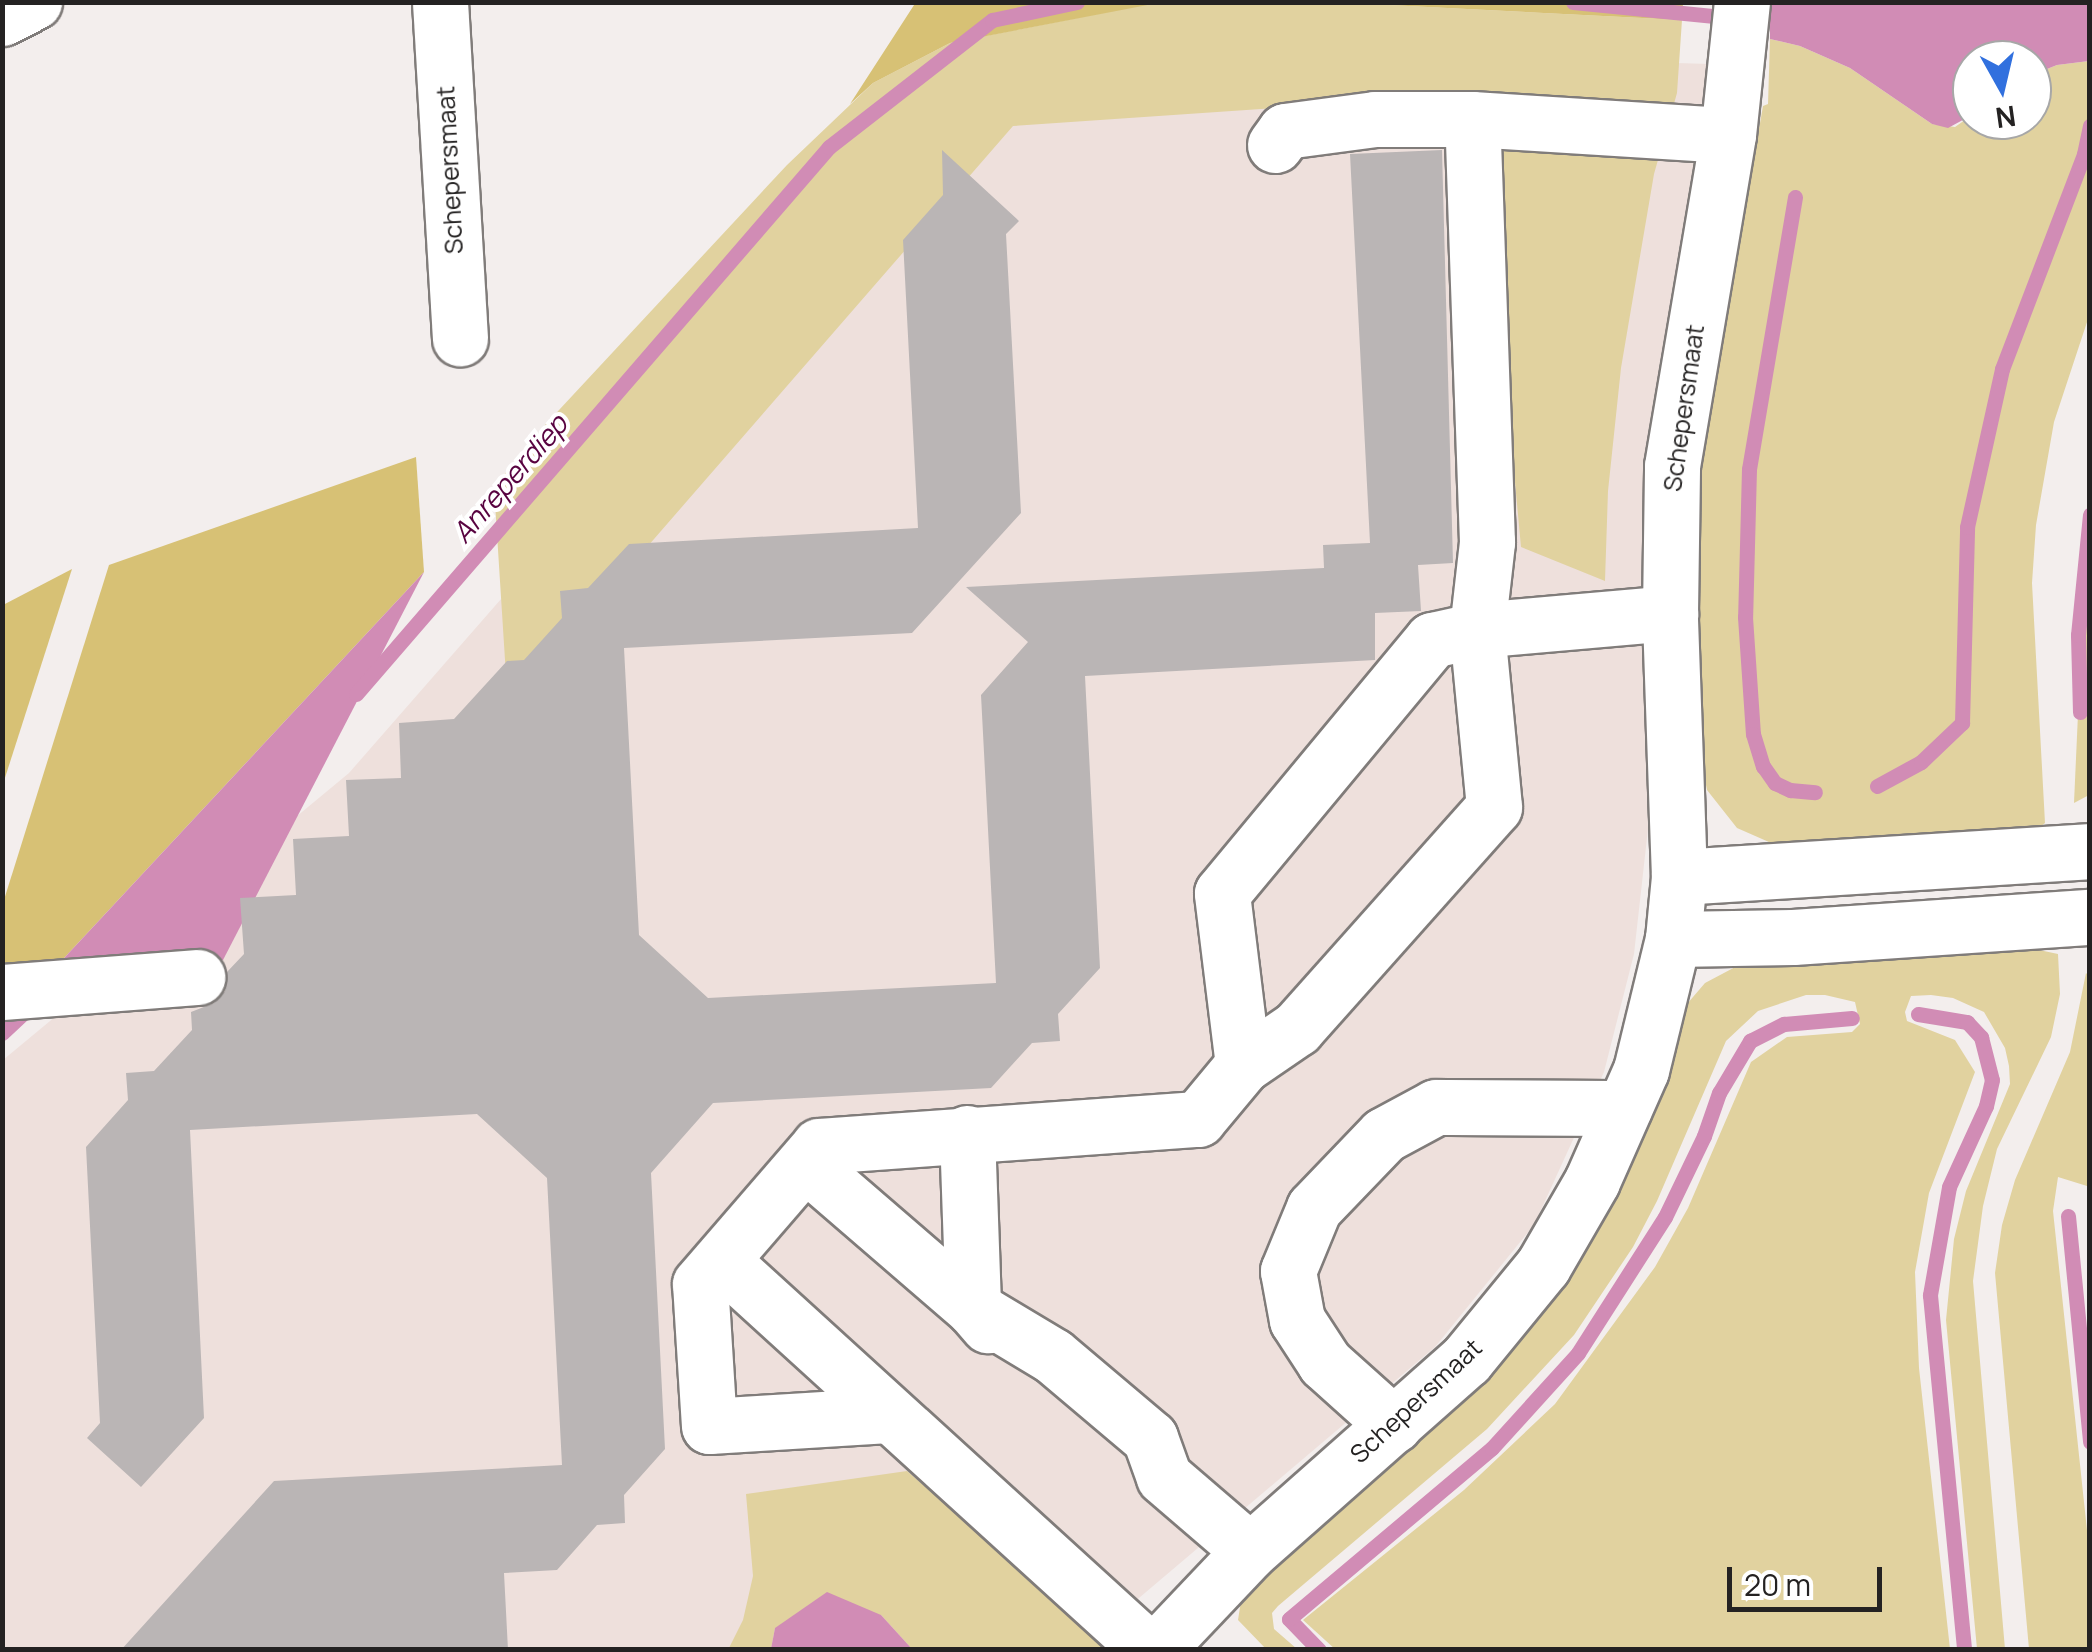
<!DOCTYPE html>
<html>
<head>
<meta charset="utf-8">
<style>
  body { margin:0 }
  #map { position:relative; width:2092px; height:1652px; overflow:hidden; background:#f3eeed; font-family:Manrope,sans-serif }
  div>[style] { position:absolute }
  .built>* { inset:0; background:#eee0dc }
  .green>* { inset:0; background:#e1d29f }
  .forest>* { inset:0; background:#d7c175 }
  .water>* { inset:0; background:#d18cb5 }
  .stream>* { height:15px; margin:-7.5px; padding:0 7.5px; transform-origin:7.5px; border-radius:7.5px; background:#d18cb5 }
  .building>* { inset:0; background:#bab5b5 }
  .roads { filter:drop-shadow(2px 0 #807c7a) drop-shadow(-2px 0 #807c7a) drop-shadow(0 2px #807c7a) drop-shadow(0 -2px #807c7a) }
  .minor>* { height:55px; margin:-27.5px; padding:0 27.5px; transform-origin:27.5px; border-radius:27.5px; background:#fff }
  span { translate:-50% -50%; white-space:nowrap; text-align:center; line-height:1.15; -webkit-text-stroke:8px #fff; paint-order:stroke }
  .street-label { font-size:25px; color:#242222 }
  .water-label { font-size:28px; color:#580340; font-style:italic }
  .frame { position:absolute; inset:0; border:5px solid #242222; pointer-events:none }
  .north { position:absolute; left:1952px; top:40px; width:100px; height:100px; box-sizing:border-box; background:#fff; border:2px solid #a7a7a7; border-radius:50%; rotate:172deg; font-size:28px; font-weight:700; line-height:40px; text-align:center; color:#242222 }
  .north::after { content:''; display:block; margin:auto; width:35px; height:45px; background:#3170de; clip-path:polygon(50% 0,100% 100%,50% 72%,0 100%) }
  .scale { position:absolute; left:1727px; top:1567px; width:155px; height:45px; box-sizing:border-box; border:5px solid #242222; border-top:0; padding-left:12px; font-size:30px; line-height:35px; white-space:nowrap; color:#242222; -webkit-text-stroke:8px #fff; paint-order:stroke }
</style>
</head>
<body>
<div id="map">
  <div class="built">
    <div style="clip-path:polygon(987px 43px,1710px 64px,1653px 421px,1644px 522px,1648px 829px,1634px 954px,1604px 1072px,1534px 1225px,1435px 1347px,1126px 1609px,1092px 1649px,3px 1650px,3px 1060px,349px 773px)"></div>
  </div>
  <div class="green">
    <div style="clip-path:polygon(1158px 2px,1349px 3px,1682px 20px,1677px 93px,1654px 174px,1621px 368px,1608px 491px,1605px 581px,1521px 547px,1479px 94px,1013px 126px,508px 707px,494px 487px,546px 424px,787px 165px,873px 83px,950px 43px)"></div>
    <div style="clip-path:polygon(1770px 39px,1800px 46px,1850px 68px,1932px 124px,1955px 127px,1972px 115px,1972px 120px,2032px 120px,2032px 75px,2057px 65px,2089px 61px,2089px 316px,2054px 422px,2036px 525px,2032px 583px,2045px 823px,2040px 827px,1778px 846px,1737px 828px,1707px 790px,1700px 755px,1696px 539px,1700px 467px,1763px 106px,1768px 104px)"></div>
    <div style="clip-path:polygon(2089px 516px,2089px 795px,2074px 803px,2081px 647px)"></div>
    <div style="clip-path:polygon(2006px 943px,2058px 954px,2060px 994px,2051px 1037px,1997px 1149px,1983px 1206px,1973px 1281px,2005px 1649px,1977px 1649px,1946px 1320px,1954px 1239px,1966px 1191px,2010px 1084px,2009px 1066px,2005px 1048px,1984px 1012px,1953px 998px,1931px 995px,1911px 996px,1905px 1012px,1907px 1021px,1955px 1040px,1975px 1072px,1929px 1193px,1915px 1272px,1919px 1368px,1950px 1649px,1336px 1650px,1303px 1620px,1464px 1490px,1555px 1404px,1655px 1267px,1688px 1208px,1751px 1062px,1787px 1037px,1852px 1032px,1860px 1024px,1855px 1002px,1825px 995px,1806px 995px,1758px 1011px,1726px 1041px,1657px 1201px,1633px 1247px,1574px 1335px,1487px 1429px,1278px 1606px,1272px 1613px,1274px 1629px,1297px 1649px,1266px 1649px,1238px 1620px,1241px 1601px,1275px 1567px,1446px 1413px,1687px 1004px,1705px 983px,1739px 965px)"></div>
    <div style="clip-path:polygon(2086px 973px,2090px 977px,2089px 1210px,2087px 1186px,2058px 1177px,2053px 1211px,2089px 1549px,2089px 1649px,2029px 1649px,1995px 1273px,2002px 1225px,2015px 1180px,2070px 1052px)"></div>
    <div style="clip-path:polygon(907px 1471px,1113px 1648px,1112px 1650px,912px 1649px,881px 1615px,775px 1628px,771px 1649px,728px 1650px,743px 1620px,753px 1576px,746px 1494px)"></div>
  </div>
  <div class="forest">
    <div style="clip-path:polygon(916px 2px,1158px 2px,1158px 3px,950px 43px,873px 83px,850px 104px)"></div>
    <div style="clip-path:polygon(1349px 3px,1683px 3px,1682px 20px)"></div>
    <div style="clip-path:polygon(416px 457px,424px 572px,52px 971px,3px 974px,3px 903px,109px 565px)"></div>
    <div style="clip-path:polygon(72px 569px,3px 784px,3px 605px)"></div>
  </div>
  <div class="water">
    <div style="clip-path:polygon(2066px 2px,2089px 5px,2089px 61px,2057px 65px,2032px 75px,2032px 60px,1972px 60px,1972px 115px,1948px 128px,1932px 124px,1850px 68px,1800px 46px,1770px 39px,1770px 3px)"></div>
    <div style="clip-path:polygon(424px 572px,223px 960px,52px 971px)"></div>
    <div style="clip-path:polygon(827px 1592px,881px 1615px,912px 1649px,771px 1649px,775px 1628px)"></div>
  </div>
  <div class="stream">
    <div style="left:1573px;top:2px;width:160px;rotate:5.7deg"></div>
    <div style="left:1795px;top:197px;width:276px;rotate:99.6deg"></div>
    <div style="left:1749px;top:469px;width:148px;rotate:91.5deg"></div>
    <div style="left:1745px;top:617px;width:117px;rotate:86.1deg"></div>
    <div style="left:1753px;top:734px;width:34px;rotate:73deg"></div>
    <div style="left:1763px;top:766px;width:21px;rotate:55deg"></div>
    <div style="left:1775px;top:783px;width:17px;rotate:25deg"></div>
    <div style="left:1790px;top:790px;width:25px;rotate:5deg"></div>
    <div style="left:356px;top:694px;width:723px;rotate:-49.15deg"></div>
    <div style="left:829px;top:147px;width:207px;rotate:-37.9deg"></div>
    <div style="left:992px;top:20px;width:87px;rotate:-12deg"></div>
    <div style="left:2080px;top:712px;width:77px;rotate:-91.5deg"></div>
    <div style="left:2078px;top:635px;width:121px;rotate:-84.3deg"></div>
    <div style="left:1877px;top:786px;width:50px;rotate:-28.6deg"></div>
    <div style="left:1921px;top:762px;width:57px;rotate:-43.6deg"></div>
    <div style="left:1962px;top:723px;width:196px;rotate:-88.5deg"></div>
    <div style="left:1967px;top:527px;width:162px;rotate:-77.5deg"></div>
    <div style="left:2002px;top:369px;width:230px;rotate:-69.1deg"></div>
    <div style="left:2084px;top:154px;width:29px;rotate:-78deg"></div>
    <div style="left:1918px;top:1014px;width:50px;rotate:9.3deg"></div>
    <div style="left:1967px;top:1022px;width:21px;rotate:47deg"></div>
    <div style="left:1981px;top:1037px;width:44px;rotate:75.7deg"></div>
    <div style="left:1992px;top:1080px;width:27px;rotate:103deg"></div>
    <div style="left:1986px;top:1106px;width:89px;rotate:114.6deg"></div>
    <div style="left:1949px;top:1187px;width:110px;rotate:100deg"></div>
    <div style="left:1930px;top:1295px;width:357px;rotate:84.5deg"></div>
    <div style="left:2px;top:1033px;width:42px;rotate:-43.1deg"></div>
    <div style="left:2068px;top:1216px;width:227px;rotate:84.4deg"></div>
    <div style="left:1319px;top:1650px;width:43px;rotate:-134.1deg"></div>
    <div style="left:1289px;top:1619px;width:265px;rotate:-40.1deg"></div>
    <div style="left:1492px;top:1448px;width:128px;rotate:-47.8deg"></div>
    <div style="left:1578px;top:1353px;width:161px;rotate:-57.4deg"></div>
    <div style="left:1665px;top:1217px;width:90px;rotate:-64.3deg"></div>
    <div style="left:1704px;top:1136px;width:46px;rotate:-70.8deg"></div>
    <div style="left:1719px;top:1093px;width:61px;rotate:-59.2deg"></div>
    <div style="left:1750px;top:1041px;width:38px;rotate:-27deg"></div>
    <div style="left:1784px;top:1024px;width:68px;rotate:-5deg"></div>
  </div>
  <div class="building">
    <div style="clip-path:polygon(942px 150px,1019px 221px,1006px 234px,1021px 513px,912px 633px,624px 648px,639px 935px,708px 998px,996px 983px,981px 695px,1028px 642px,966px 587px,1324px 568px,1323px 545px,1370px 543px,1350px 154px,1442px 150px,1453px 563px,1418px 565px,1421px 611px,1375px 613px,1375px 660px,1085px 676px,1100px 968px,1058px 1014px,1060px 1041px,1032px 1043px,991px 1088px,713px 1103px,651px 1173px,665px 1449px,624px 1495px,625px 1523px,597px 1525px,557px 1570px,504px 1573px,508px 1650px,121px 1650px,274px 1481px,562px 1465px,547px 1178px,477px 1114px,190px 1130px,204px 1418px,141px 1487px,87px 1438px,100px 1423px,86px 1147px,128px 1100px,126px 1073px,154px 1071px,192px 1030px,191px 1012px,214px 1003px,225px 991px,227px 972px,244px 954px,240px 898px,296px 895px,293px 839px,349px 836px,346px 780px,401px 778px,399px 723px,454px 719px,507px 661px,524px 660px,562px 618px,560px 591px,588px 588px,629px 544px,918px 528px,903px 240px,943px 195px)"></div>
  </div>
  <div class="roads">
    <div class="minor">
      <div style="left:440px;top:2px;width:337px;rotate:86.6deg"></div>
      <div style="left:2px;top:18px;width:36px;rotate:-27deg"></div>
      <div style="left:1275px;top:145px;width:17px;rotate:-54deg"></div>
      <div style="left:1285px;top:131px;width:91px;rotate:-7.6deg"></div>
      <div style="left:1375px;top:119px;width:97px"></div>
      <div style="left:1472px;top:119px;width:256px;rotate:3.6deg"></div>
      <div style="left:1679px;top:877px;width:412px;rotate:-3.6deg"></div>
      <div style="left:1673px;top:939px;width:120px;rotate:-1deg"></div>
      <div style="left:1793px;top:937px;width:298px;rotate:-3.9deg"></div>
      <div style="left:2px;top:992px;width:196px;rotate:-4.4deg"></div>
      <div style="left:1243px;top:1065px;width:65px;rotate:-34.4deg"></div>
      <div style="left:1297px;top:1028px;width:296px;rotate:-48.3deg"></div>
      <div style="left:1494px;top:807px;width:178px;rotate:-95.5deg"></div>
      <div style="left:1477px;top:630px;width:89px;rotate:-83.5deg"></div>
      <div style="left:1487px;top:542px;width:423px;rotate:-92deg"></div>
      <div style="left:967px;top:1133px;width:175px;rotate:88deg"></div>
      <div style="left:973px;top:1308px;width:23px;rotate:49deg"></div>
      <div style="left:820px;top:1176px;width:202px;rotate:40.8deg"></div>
      <div style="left:973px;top:1308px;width:93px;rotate:31deg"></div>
      <div style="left:1053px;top:1356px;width:127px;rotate:40.2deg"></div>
      <div style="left:1150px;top:1438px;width:41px;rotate:70.3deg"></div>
      <div style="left:1164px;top:1477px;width:113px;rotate:40.7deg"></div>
      <div style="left:735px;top:1273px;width:560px;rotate:42.32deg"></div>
      <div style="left:888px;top:1415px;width:179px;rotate:176.5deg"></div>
      <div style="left:709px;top:1426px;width:142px;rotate:-93.6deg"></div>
      <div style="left:700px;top:1284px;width:182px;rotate:-49.2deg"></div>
      <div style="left:819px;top:1146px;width:380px;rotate:-4.1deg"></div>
      <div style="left:1198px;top:1119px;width:70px;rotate:-50.2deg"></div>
      <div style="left:1243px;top:1065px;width:173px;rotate:-97deg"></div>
      <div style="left:1222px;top:893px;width:329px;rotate:-50.3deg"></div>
      <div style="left:1432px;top:640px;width:46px;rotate:-12.5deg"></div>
      <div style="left:1477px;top:630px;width:194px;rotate:-5deg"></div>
      <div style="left:1394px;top:1425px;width:93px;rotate:-138.1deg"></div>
      <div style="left:1325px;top:1363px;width:51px;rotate:-123.1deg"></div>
      <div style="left:1297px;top:1320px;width:50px;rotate:-100.4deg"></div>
      <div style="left:1288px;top:1271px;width:68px;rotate:-67.6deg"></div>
      <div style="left:1314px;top:1208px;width:101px;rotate:-46.2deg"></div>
      <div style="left:1384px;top:1135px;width:59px;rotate:-28.3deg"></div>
      <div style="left:1436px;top:1107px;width:188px;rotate:0.3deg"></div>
      <div style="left:1156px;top:1650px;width:137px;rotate:-46.5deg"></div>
      <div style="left:1250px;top:1551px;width:288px;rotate:-41.5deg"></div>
      <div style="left:1466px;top:1360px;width:122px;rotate:-50.7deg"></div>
      <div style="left:1543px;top:1266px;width:98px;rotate:-60deg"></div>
      <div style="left:1592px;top:1181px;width:121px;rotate:-66.2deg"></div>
      <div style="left:1641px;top:1070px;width:135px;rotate:-76.3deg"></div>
      <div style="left:1673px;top:939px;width:62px;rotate:-84.5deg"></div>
      <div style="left:1679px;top:877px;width:264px;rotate:-92deg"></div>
      <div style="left:1670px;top:613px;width:147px;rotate:-89.2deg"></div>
      <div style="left:1672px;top:466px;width:336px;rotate:-80.4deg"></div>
      <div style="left:1728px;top:135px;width:134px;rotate:-84deg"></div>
    </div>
  </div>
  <div class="street-label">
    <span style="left:450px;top:170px;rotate:-93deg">Schepersmaat</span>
    <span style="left:1684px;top:408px;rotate:-82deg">Schepersmaat</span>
    <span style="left:1416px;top:1401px;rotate:-43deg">Schepersmaat</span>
  </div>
  <div class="water-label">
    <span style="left:509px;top:478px;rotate:-49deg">Anreperdiep</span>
  </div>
  <div class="frame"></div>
  <div class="north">N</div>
  <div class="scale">20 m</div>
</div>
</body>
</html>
